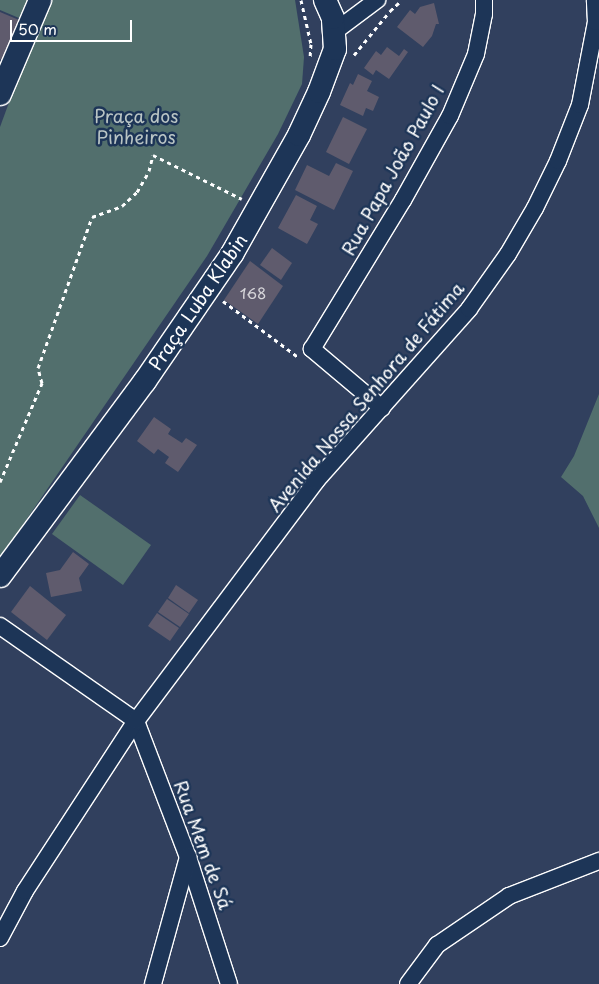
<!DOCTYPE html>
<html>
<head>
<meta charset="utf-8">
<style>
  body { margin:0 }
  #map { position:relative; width:599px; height:984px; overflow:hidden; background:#31405e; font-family:"Playpen Sans",sans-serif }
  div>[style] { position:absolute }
  .green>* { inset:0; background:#526f6d }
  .building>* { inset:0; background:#5f5b6d }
  .path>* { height:3px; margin-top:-1.5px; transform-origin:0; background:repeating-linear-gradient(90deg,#fff 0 4px,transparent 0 8px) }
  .roads { filter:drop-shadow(1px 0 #fff) drop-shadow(-1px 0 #fff) drop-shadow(0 1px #fff) drop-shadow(0 -1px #fff) }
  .street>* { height:16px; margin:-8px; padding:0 8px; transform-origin:8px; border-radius:8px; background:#1d3557 }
  .secondary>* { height:22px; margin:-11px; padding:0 11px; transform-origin:11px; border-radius:11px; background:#1d3557 }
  span { translate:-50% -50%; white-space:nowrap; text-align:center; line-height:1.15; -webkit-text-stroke:5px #1d3557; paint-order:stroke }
  .number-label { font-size:15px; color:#d7d6da }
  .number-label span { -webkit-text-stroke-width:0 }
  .park-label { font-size:18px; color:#bac5c5 }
  .street-label { font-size:18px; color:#fff }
  .scale { position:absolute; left:10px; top:20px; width:122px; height:22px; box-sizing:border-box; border:2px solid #fff; border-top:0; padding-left:6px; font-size:15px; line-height:18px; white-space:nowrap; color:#fff; -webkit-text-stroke:4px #1d3557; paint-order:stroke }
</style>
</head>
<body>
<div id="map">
  <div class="green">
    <div style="clip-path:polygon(0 0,28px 0,19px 18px,0 10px)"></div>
    <div style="clip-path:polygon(50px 0,295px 0,304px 57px,302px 84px,278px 134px,207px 256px,0 558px,0 127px,35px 32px)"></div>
    <div style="clip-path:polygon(599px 394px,599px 528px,583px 496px,561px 477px,574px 456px)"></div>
    <div style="clip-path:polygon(80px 495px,151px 545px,123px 585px,52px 534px)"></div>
  </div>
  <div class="building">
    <div style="clip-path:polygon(434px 3px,439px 24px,436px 24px,432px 36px,423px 47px,397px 27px,410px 10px,415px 14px,420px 7px)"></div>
    <div style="clip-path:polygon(0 12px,19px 20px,2px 60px,0 59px)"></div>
    <div style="clip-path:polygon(387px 47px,399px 56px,404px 49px,408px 52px,389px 79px,376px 70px,373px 75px,364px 68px,376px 51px,381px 55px)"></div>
    <div style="clip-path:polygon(358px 74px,372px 81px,367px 91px,379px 97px,373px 111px,366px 108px,363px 116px,340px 105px,350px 83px,353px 85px)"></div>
    <div style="clip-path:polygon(343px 117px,367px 129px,349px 164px,326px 152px)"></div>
    <div style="clip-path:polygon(336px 163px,353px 171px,334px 210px,295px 190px,307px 165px,329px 176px)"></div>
    <div style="clip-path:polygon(296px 195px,317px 206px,310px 220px,318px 224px,307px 244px,278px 228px)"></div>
    <div style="clip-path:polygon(272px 248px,292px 263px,281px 280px,260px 265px)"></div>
    <div style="clip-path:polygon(250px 261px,283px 286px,258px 324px,224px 300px)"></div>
    <div style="clip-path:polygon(154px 417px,171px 429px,168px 434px,182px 443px,186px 438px,197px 445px,178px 472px,165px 463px,169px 457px,158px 449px,154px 454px,137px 441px)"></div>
    <div style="clip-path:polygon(73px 552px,89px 564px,79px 578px,82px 591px,51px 597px,46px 573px,60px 570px)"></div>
    <div style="clip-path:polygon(176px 585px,198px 600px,189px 613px,168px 598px)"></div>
    <div style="clip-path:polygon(30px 586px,66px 615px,47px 640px,11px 612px)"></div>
    <div style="clip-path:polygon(167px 599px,189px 614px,180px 627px,158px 612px)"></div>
    <div style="clip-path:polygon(157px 613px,179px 628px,170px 641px,148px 626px)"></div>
  </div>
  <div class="path">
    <div style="left:301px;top:0;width:45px;rotate:77.2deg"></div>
    <div style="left:311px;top:44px;width:15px;rotate:94deg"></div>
    <div style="left:354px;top:55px;width:57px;rotate:-50.7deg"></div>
    <div style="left:390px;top:11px;width:16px;rotate:-43deg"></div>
    <div style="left:223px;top:301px;width:94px;rotate:36.7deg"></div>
    <div style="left:0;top:482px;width:108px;rotate:-67deg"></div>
    <div style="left:42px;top:383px;width:16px;rotate:-105deg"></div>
    <div style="left:38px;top:368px;width:160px;rotate:-70.3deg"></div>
    <div style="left:92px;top:217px;width:32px;rotate:-20deg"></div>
    <div style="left:122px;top:206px;width:21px;rotate:-43deg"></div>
    <div style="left:137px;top:192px;width:24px;rotate:-60deg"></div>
    <div style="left:149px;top:171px;width:16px;rotate:-76deg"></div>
    <div style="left:153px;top:155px;width:99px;rotate:26.3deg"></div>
  </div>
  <div class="roads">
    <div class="street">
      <div style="left:334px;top:32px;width:54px;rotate:-36.7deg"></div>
      <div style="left:382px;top:408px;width:92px;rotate:-139.9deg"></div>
      <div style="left:312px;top:349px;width:175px;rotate:-58.6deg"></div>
      <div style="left:403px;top:200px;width:96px;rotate:-60.8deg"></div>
      <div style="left:450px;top:116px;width:67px;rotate:-67.2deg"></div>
      <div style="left:476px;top:54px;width:41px;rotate:-78.7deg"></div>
      <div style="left:484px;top:14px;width:14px;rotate:-90deg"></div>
      <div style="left:0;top:626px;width:166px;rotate:34.9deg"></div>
      <div style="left:136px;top:721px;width:146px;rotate:69.1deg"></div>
      <div style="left:188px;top:857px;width:133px;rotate:72.1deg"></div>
      <div style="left:0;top:938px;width:53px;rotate:-62deg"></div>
      <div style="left:25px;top:891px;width:203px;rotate:-56.9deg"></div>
      <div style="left:136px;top:721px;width:300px;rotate:-53.1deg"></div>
      <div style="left:316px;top:481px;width:230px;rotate:-48.3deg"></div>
      <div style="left:469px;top:309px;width:67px;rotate:-54.7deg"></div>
      <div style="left:508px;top:254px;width:53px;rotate:-59.6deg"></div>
      <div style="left:535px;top:208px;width:52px;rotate:-63.9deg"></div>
      <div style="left:558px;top:161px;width:60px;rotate:-68.6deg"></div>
      <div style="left:580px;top:105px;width:85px;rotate:-79.1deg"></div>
      <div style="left:596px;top:22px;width:22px;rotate:-93deg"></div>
      <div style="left:153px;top:984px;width:132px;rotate:-74.6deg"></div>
      <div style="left:408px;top:984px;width:49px;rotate:-53.4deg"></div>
      <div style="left:437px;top:945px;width:87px;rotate:-34.2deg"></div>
      <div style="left:509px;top:896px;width:97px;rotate:-21.3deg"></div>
    </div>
    <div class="secondary">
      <div style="left:0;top:94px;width:102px;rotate:-66.9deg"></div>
      <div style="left:0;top:576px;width:243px;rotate:-53.4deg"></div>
      <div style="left:145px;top:381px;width:154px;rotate:-55.6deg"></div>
      <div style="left:232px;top:254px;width:137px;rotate:-60.6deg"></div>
      <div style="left:299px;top:135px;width:47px;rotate:-65.1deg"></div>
      <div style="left:319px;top:92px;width:46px;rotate:-69.6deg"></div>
      <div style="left:335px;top:49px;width:31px;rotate:-94deg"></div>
      <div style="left:333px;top:18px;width:20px;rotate:-114deg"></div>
    </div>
  </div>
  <div class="number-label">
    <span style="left:253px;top:293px">168</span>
  </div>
  <div class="park-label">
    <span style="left:136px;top:127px">Praça dos<br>Pinheiros</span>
  </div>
  <div class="street-label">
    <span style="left:393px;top:170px;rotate:-61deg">Rua Papa João Paulo I</span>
    <span style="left:198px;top:302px;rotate:-56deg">Praça Luba Klabin</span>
    <span style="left:366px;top:397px;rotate:-50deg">Avenida Nossa Senhora de Fátima</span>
    <span style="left:203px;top:845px;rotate:70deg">Rua Mem de Sá</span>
  </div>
  <div class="scale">50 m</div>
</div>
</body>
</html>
